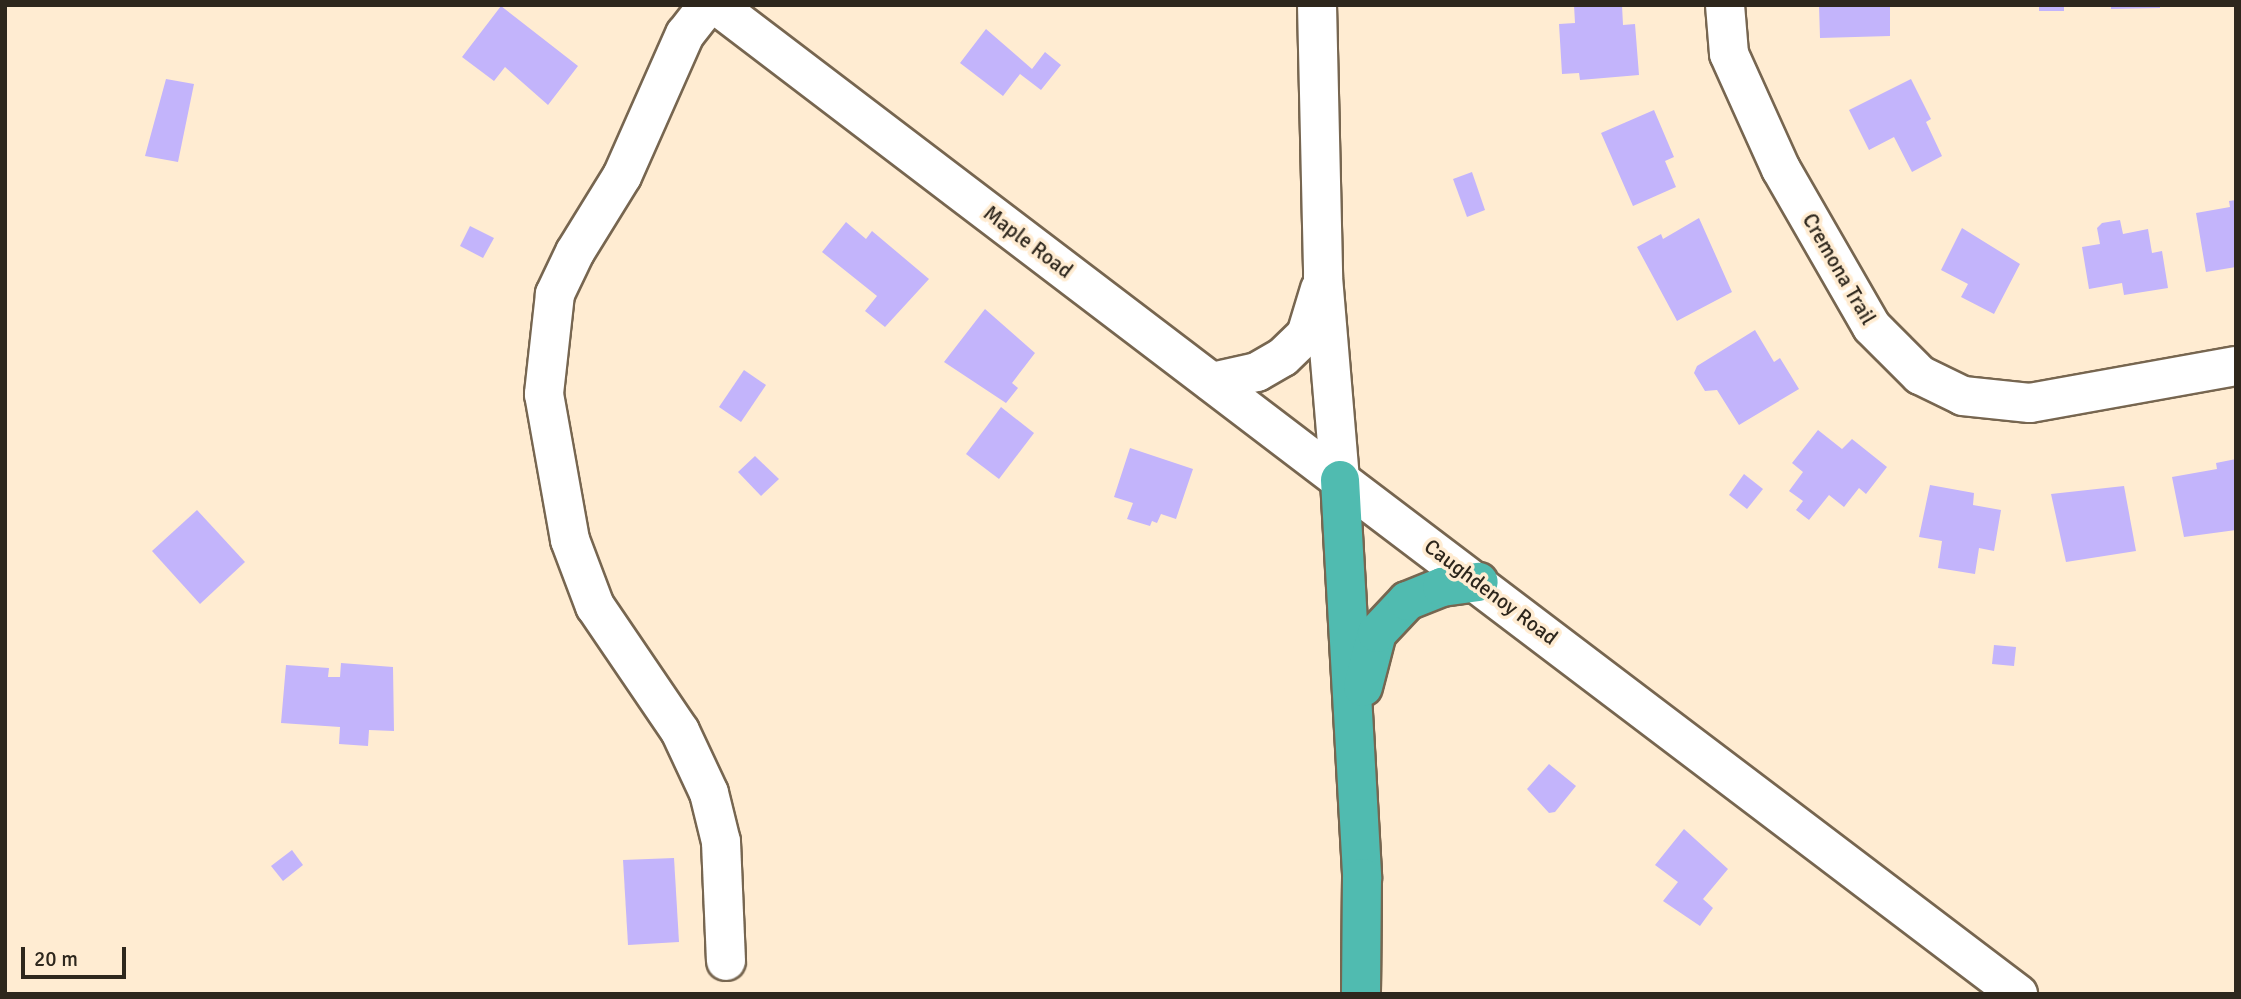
<!DOCTYPE html>
<html>
<head>
<meta charset="utf-8">
<style>
  body { margin:0 }
  #map { position:relative; width:2241px; height:999px; overflow:hidden; background:#ffecd2; font-family:Signika,sans-serif }
  div>[style] { position:absolute }
  .building>* { inset:0; background:#c3b4fb }
  .roads { filter:drop-shadow(2px 0 #776650) drop-shadow(-2px 0 #776650) drop-shadow(0 2px #776650) drop-shadow(0 -2px #776650) }
  .minor>* { height:38px; margin:-19px; padding:0 19px; transform-origin:19px; border-radius:19px; background:#fff }
  .highway>* { height:38px; margin:-19px; padding:0 19px; transform-origin:19px; border-radius:19px; background:#50bbb0 }
  span { translate:-50% -50%; white-space:nowrap; text-align:center; line-height:1.15; -webkit-text-stroke:7px #ffecd2; paint-order:stroke }
  .street-label { font-size:21px; color:#2e271d }
  .frame { position:absolute; inset:0; border:7px solid #2e271d; pointer-events:none }
  .scale { position:absolute; left:21px; top:947px; width:105px; height:32px; box-sizing:border-box; border:4px solid #2e271d; border-top:0; padding-left:9px; font-size:21px; line-height:24px; white-space:nowrap; color:#2e271d; -webkit-text-stroke:5px #ffecd2; paint-order:stroke }
</style>
</head>
<body>
<div id="map">
  <div class="building">
    <div style="clip-path:polygon(1574px 5px,1622px 5px,1623px 25px,1635px 24px,1639px 75px,1580px 80px,1579px 73px,1562px 74px,1559px 24px,1575px 23px)"></div>
    <div style="clip-path:polygon(1819px 5px,1890px 5px,1890px 36px,1820px 38px)"></div>
    <div style="clip-path:polygon(2039px 5px,2064px 5px,2064px 11px,2039px 11px)"></div>
    <div style="clip-path:polygon(2111px 5px,2160px 5px,2160px 8px,2111px 9px)"></div>
    <div style="clip-path:polygon(501px 6px,578px 66px,548px 105px,505px 67px,494px 81px,462px 57px)"></div>
    <div style="clip-path:polygon(986px 29px,1032px 69px,1045px 52px,1061px 65px,1041px 90px,1020px 74px,1003px 96px,960px 63px)"></div>
    <div style="clip-path:polygon(166px 79px,194px 84px,178px 162px,145px 156px)"></div>
    <div style="clip-path:polygon(1911px 79px,1931px 119px,1926px 122px,1942px 156px,1912px 172px,1894px 137px,1869px 150px,1849px 110px)"></div>
    <div style="clip-path:polygon(1654px 110px,1674px 157px,1665px 161px,1676px 187px,1633px 206px,1601px 133px)"></div>
    <div style="clip-path:polygon(1472px 172px,1485px 210px,1467px 217px,1453px 179px)"></div>
    <div style="clip-path:polygon(2236px 200px,2236px 267px,2206px 272px,2196px 213px,2230px 207px,2229px 201px)"></div>
    <div style="clip-path:polygon(1699px 218px,1732px 292px,1677px 321px,1637px 247px,1661px 234px,1663px 239px)"></div>
    <div style="clip-path:polygon(2120px 220px,2123px 234px,2148px 229px,2152px 253px,2162px 251px,2168px 288px,2124px 295px,2122px 283px,2089px 289px,2082px 247px,2100px 244px,2097px 228px,2102px 223px)"></div>
    <div style="clip-path:polygon(846px 222px,866px 239px,872px 231px,929px 279px,885px 327px,865px 311px,877px 296px,822px 252px)"></div>
    <div style="clip-path:polygon(470px 226px,494px 238px,483px 258px,460px 246px)"></div>
    <div style="clip-path:polygon(1962px 228px,2020px 264px,1994px 314px,1961px 297px,1968px 284px,1941px 270px)"></div>
    <div style="clip-path:polygon(985px 309px,1035px 353px,1012px 383px,1018px 388px,1006px 403px,944px 362px)"></div>
    <div style="clip-path:polygon(1755px 330px,1774px 362px,1780px 358px,1799px 389px,1739px 425px,1717px 390px,1705px 391px,1694px 373px,1697px 366px)"></div>
    <div style="clip-path:polygon(744px 370px,766px 385px,741px 422px,719px 407px)"></div>
    <div style="clip-path:polygon(1001px 407px,1034px 433px,999px 479px,966px 454px)"></div>
    <div style="clip-path:polygon(1818px 430px,1842px 449px,1852px 439px,1887px 467px,1866px 494px,1859px 488px,1844px 507px,1829px 495px,1809px 520px,1796px 510px,1803px 501px,1789px 491px,1803px 472px,1792px 463px)"></div>
    <div style="clip-path:polygon(1130px 448px,1193px 469px,1176px 519px,1161px 514px,1157px 523px,1152px 521px,1150px 526px,1127px 519px,1133px 503px,1114px 497px)"></div>
    <div style="clip-path:polygon(755px 456px,779px 479px,761px 496px,738px 472px)"></div>
    <div style="clip-path:polygon(2236px 459px,2236px 530px,2184px 537px,2172px 477px,2217px 469px,2216px 463px)"></div>
    <div style="clip-path:polygon(1744px 474px,1763px 489px,1747px 509px,1729px 495px)"></div>
    <div style="clip-path:polygon(1930px 485px,1974px 493px,1973px 505px,2001px 510px,1994px 551px,1979px 548px,1975px 574px,1938px 568px,1942px 541px,1919px 537px)"></div>
    <div style="clip-path:polygon(2124px 486px,2136px 551px,2066px 562px,2051px 494px)"></div>
    <div style="clip-path:polygon(197px 510px,245px 562px,200px 604px,152px 551px)"></div>
    <div style="clip-path:polygon(1994px 645px,2016px 647px,2014px 666px,1992px 664px)"></div>
    <div style="clip-path:polygon(341px 663px,393px 667px,394px 731px,369px 730px,368px 746px,339px 744px,340px 727px,281px 723px,286px 665px,329px 668px,328px 677px,340px 677px)"></div>
    <div style="clip-path:polygon(1549px 764px,1576px 786px,1555px 812px,1549px 813px,1527px 789px)"></div>
    <div style="clip-path:polygon(1684px 829px,1728px 869px,1703px 899px,1713px 908px,1700px 926px,1663px 901px,1678px 882px,1655px 865px)"></div>
    <div style="clip-path:polygon(292px 850px,303px 865px,283px 881px,271px 866px)"></div>
    <div style="clip-path:polygon(674px 858px,679px 942px,628px 945px,623px 860px)"></div>
  </div>
  <div class="roads">
    <div class="minor">
      <div style="left:708px;top:5px;width:37px;rotate:128deg"></div>
      <div style="left:685px;top:34px;width:155px;rotate:113.9deg"></div>
      <div style="left:622px;top:176px;width:89px;rotate:121.7deg"></div>
      <div style="left:575px;top:252px;width:47px;rotate:115.5deg"></div>
      <div style="left:555px;top:294px;width:101px;rotate:96.3deg"></div>
      <div style="left:544px;top:394px;width:148px;rotate:79.9deg"></div>
      <div style="left:570px;top:540px;width:71px;rotate:69.3deg"></div>
      <div style="left:595px;top:606px;width:151px;rotate:55.8deg"></div>
      <div style="left:680px;top:731px;width:68px;rotate:64.9deg"></div>
      <div style="left:709px;top:793px;width:50px;rotate:76.2deg"></div>
      <div style="left:721px;top:842px;width:119px;rotate:87.6deg"></div>
      <div style="left:716px;top:5px;width:784px;rotate:37.28deg"></div>
      <div style="left:1317px;top:5px;width:272px;rotate:88.7deg"></div>
      <div style="left:1323px;top:277px;width:204px;rotate:85.2deg"></div>
      <div style="left:1340px;top:480px;width:851px;rotate:37.17deg"></div>
      <div style="left:1725px;top:5px;width:49px;rotate:85.3deg"></div>
      <div style="left:1729px;top:54px;width:126px;rotate:65.7deg"></div>
      <div style="left:1781px;top:169px;width:182px;rotate:60.1deg"></div>
      <div style="left:1872px;top:327px;width:68px;rotate:45deg"></div>
      <div style="left:1920px;top:375px;width:48px;rotate:26deg"></div>
      <div style="left:1963px;top:396px;width:67px;rotate:6deg"></div>
      <div style="left:2030px;top:403px;width:209px;rotate:-10.2deg"></div>
      <div style="left:1212px;top:382px;width:46px;rotate:-12.5deg"></div>
      <div style="left:1257px;top:372px;width:30px;rotate:-30deg"></div>
      <div style="left:1283px;top:357px;width:32px;rotate:-44deg"></div>
      <div style="left:1306px;top:335px;width:48px;rotate:-73.1deg"></div>
    </div>
    <div class="highway">
      <div style="left:1340px;top:480px;width:399px;rotate:86.8deg"></div>
      <div style="left:1362px;top:878px;width:116px;rotate:90.5deg"></div>
      <div style="left:1363px;top:687px;width:56px;rotate:-75.5deg"></div>
      <div style="left:1377px;top:633px;width:44px;rotate:-46.8deg"></div>
      <div style="left:1407px;top:601px;width:38px;rotate:-22deg"></div>
      <div style="left:1442px;top:587px;width:37px;rotate:-8deg"></div>
    </div>
  </div>
  <div class="street-label">
    <span style="left:1028px;top:242px;rotate:37deg">Maple Road</span>
    <span style="left:1839px;top:269px;rotate:60deg">Cremona Trail</span>
    <span style="left:1491px;top:592px;rotate:37deg">Caughdenoy Road</span>
  </div>
  <div class="frame"></div>
  <div class="scale">20 m</div>
</div>
</body>
</html>
